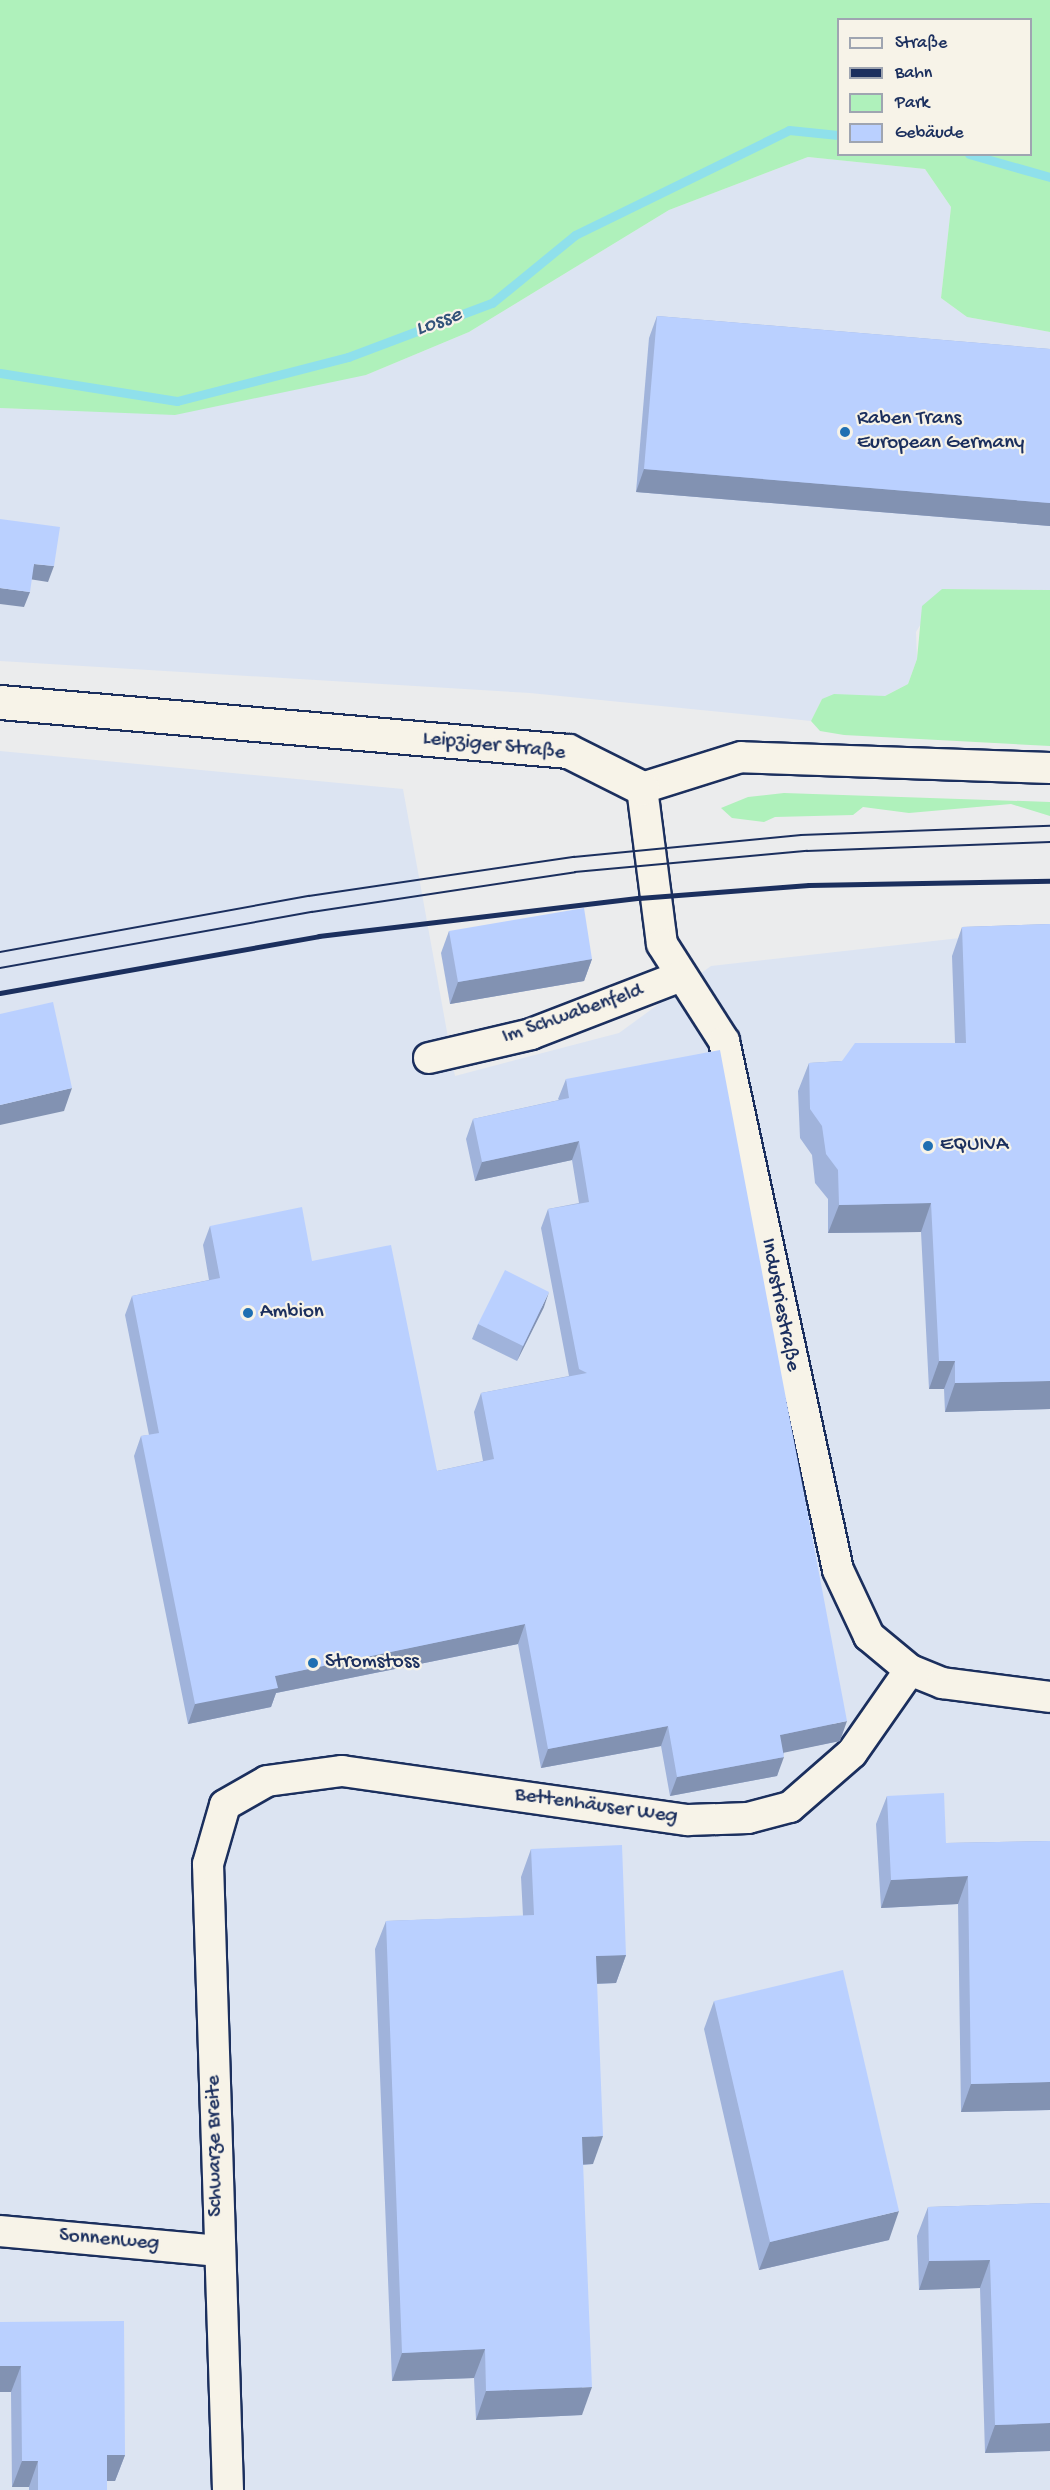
<!DOCTYPE html>
<html>
<head>
<meta charset="utf-8">
<style>
  body { margin:0 }
  #map { position:relative; width:1050px; height:2490px; overflow:hidden; background:#ebeced; font-family:"Gochi Hand",sans-serif }
  div>[style] { position:absolute }
  .built>* { inset:0; background:#dce4f2 }
  .green>* { inset:0; background:#aff1bb }
  .stream>* { height:9px; margin:-4.5px; padding:0 4.5px; transform-origin:4.5px; border-radius:4.5px; background:#8fe0eb }
  .roads { filter:drop-shadow(2px 0 #1b2f5e) drop-shadow(-2px 0 #1b2f5e) drop-shadow(0 2px #1b2f5e) drop-shadow(0 -2px #1b2f5e) }
  .minor>* { height:30px; margin:-15px; padding:0 15px; transform-origin:15px; border-radius:15px; background:#f7f3e8 }
  .tertiary>* { height:33px; margin:-16.5px; padding:0 16.5px; transform-origin:16.5px; border-radius:16.5px; background:#f7f3e8 }
  .tram>* { height:1.5px; margin:-0.75px; padding:0 0.75px; transform-origin:0.75px; border-radius:0.75px; background:#1b2f5e }
  .rail>* { height:4.5px; margin:-2.25px; padding:0 2.25px; transform-origin:2.25px; border-radius:2.25px; background:#1b2f5e }
  .wall>* { inset:0; background:#a0b3db }
  .shaded-wall>* { inset:0; background:#8292b2 }
  .building>* { inset:0; background:#bad0ff }
  .dots>* { width:16px; height:16px; translate:-50% -50%; box-sizing:border-box; border:3px solid #f7f3e8; border-radius:50% }
  span { translate:-50% -50%; white-space:nowrap; text-align:center; line-height:1.15; -webkit-text-stroke:4.5px #f7f3e8; paint-order:stroke }
  .poi-label { font-size:21px; color:#1b2f5e }
  .left { translate:0 -50%; text-align:left }
  .street-label { font-size:21px; color:#1b2f5e }
  .water-label { font-size:22px; color:#32527a; font-style:italic }
  .legend { position:absolute; left:837px; top:18px; width:195px; height:138px; box-sizing:border-box; background:#f7f3e8; border:2px solid #9fa5b1; margin:0; padding:8px 10px; list-style:none; font-size:18px; color:#1b2f5e }
  .legend li { display:flex; align-items:center; gap:12px; height:30px }
  .legend b { width:30px; border:2px solid #9fa5b1 }
</style>
</head>
<body>
<div id="map">
  <div class="built">
    <div style="clip-path:polygon(808px 157px,925px 169px,951px 207px,941px 298px,967px 317px,1050px 332px,1050px 590px,942px 589px,916px 632px,917px 659px,908px 684px,885px 696px,822px 699px,811px 721px,530px 693px,0 661px,0 408px,55px 410px,366px 375px,469px 332px,669px 210px)"></div>
    <div style="clip-path:polygon(0 751px,403px 789px,455px 1076px,619px 1033px,711px 966px,1050px 928px,1050px 2490px,0 2490px)"></div>
  </div>
  <div class="green">
    <div style="clip-path:polygon(evenodd,0 0,1050px 0,1050px 332px,967px 317px,941px 298px,951px 207px,925px 169px,808px 157px,669px 210px,469px 332px,366px 375px,175px 415px,0 408px,0 0,838px 20px,1030px 20px,1030px 154px,838px 154px,838px 20px)"></div>
    <div style="clip-path:polygon(942px 589px,1050px 590px,1050px 746px,844px 735px,820px 731px,811px 721px,822px 699px,834px 694px,885px 696px,908px 684px,917px 659px,922px 606px)"></div>
    <div style="clip-path:polygon(784px 793px,1050px 802px,1050px 816px,1011px 804px,909px 813px,863px 807px,853px 815px,775px 817px,764px 822px,732px 818px,721px 808px,748px 797px)"></div>
  </div>
  <div class="stream">
    <div style="left:969px;top:154px;width:84px;rotate:15.9deg"></div>
    <div style="left:0;top:373px;width:179px;rotate:9deg"></div>
    <div style="left:177px;top:401px;width:177px;rotate:-14.4deg"></div>
    <div style="left:348px;top:357px;width:154px;rotate:-20.6deg"></div>
    <div style="left:492px;top:303px;width:107px;rotate:-39.3deg"></div>
    <div style="left:575px;top:235px;width:238px;rotate:-26.1deg"></div>
    <div style="left:789px;top:130px;width:49px;rotate:5.8deg"></div>
  </div>
  <div class="roads">
    <div class="minor">
      <div style="left:1050px;top:768px;width:309px;rotate:-178deg"></div>
      <div style="left:741px;top:757px;width:104px;rotate:162.6deg"></div>
      <div style="left:642px;top:788px;width:157px;rotate:82.7deg"></div>
      <div style="left:662px;top:944px;width:115px;rotate:57.4deg"></div>
      <div style="left:724px;top:1041px;width:541px;rotate:77.84deg"></div>
      <div style="left:838px;top:1570px;width:73px;rotate:64.8deg"></div>
      <div style="left:869px;top:1636px;width:53px;rotate:39.7deg"></div>
      <div style="left:910px;top:1670px;width:35px;rotate:22deg"></div>
      <div style="left:942px;top:1683px;width:109px;rotate:7.4deg"></div>
      <div style="left:429px;top:1058px;width:105px;rotate:-13.2deg"></div>
      <div style="left:531px;top:1034px;width:161px;rotate:-21.1deg"></div>
      <div style="left:0;top:2231px;width:219px;rotate:5.2deg"></div>
      <div style="left:228px;top:2490px;width:626px;rotate:-91.83deg"></div>
      <div style="left:208px;top:1864px;width:61px;rotate:-73.9deg"></div>
      <div style="left:225px;top:1805px;width:48px;rotate:-29.7deg"></div>
      <div style="left:267px;top:1781px;width:76px;rotate:-7.6deg"></div>
      <div style="left:342px;top:1771px;width:349px;rotate:8.1deg"></div>
      <div style="left:688px;top:1820px;width:60px;rotate:-1.9deg"></div>
      <div style="left:748px;top:1818px;width:43px;rotate:-14.7deg"></div>
      <div style="left:790px;top:1807px;width:82px;rotate:-41.1deg"></div>
      <div style="left:852px;top:1753px;width:101px;rotate:-55.1deg"></div>
    </div>
    <div class="tertiary">
      <div style="left:0;top:702px;width:570px;rotate:4.93deg"></div>
      <div style="left:568px;top:751px;width:83px;rotate:26.6deg"></div>
    </div>
  </div>
  <div class="tram">
    <div style="left:0;top:952px;width:314px;rotate:-10.3deg"></div>
    <div style="left:309px;top:896px;width:268px;rotate:-8.4deg"></div>
    <div style="left:574px;top:857px;width:228px;rotate:-5.5deg"></div>
    <div style="left:801px;top:835px;width:249px;rotate:-2.1deg"></div>
    <div style="left:0;top:968px;width:317px;rotate:-10.2deg"></div>
    <div style="left:312px;top:912px;width:266px;rotate:-8.6deg"></div>
    <div style="left:575px;top:872px;width:233px;rotate:-5.2deg"></div>
    <div style="left:807px;top:851px;width:243px;rotate:-2.1deg"></div>
  </div>
  <div class="rail">
    <div style="left:0;top:993px;width:324px;rotate:-10.1deg"></div>
    <div style="left:319px;top:936px;width:322px;rotate:-6.8deg"></div>
    <div style="left:639px;top:898px;width:170px;rotate:-4.4deg"></div>
    <div style="left:809px;top:885px;width:241px;rotate:-1deg"></div>
  </div>
  <div class="wall">
    <div style="clip-path:polygon(657px 316px,1050px 349px,1050px 526px,636px 492px,649px 338px)"></div>
    <div style="clip-path:polygon(1050px 924px,1050px 1409px,945px 1412px,944px 1389px,929px 1389px,921px 1232px,828px 1233px,828px 1199px,815px 1183px,812px 1155px,800px 1138px,798px 1091px,809px 1063px,842px 1061px,955px 1043px,952px 956px,962px 927px)"></div>
    <div style="clip-path:polygon(449px 931px,592px 959px,584px 981px,450px 1004px,441px 953px)"></div>
    <div style="clip-path:polygon(566px 1079px,840px 1741px,784px 1752px,777px 1776px,670px 1796px,661px 1746px,541px 1768px,518px 1644px,276px 1693px,271px 1707px,188px 1724px,134px 1456px,141px 1436px,149px 1435px,125px 1315px,132px 1296px,209px 1280px,203px 1245px,210px 1226px,312px 1261px,437px 1471px,483px 1461px,474px 1412px,481px 1393px,569px 1376px,541px 1228px,548px 1209px,579px 1203px,572px 1160px,475px 1181px,466px 1139px,473px 1119px,559px 1100px,558px 1099px)"></div>
    <div style="clip-path:polygon(544px 1307px,517px 1361px,472px 1339px,478px 1324px)"></div>
    <div style="clip-path:polygon(887px 1796px,946px 1843px,1050px 1841px,1050px 2110px,961px 2112px,958px 1904px,881px 1908px,876px 1824px)"></div>
    <div style="clip-path:polygon(531px 1849px,626px 1955px,616px 1983px,597px 1984px,593px 2164px,583px 2165px,582px 2415px,476px 2420px,474px 2378px,392px 2381px,375px 1949px,386px 1921px,523px 1916px,521px 1877px)"></div>
    <div style="clip-path:polygon(714px 2001px,889px 2240px,759px 2270px,704px 2029px)"></div>
    <div style="clip-path:polygon(1050px 2203px,1050px 2451px,985px 2453px,980px 2288px,919px 2290px,917px 2236px,928px 2207px)"></div>
    <div style="clip-path:polygon(0 2322px,125px 2455px,115px 2481px,107px 2481px,107px 2490px,29px 2490px,29px 2487px,12px 2487px,11px 2392px)"></div>
  </div>
  <div class="shaded-wall">
    <div style="clip-path:polygon(644px 469px,1050px 503px,1050px 526px,636px 492px)"></div>
    <div style="clip-path:polygon(34px 564px,54px 566px,48px 582px,29px 579px)"></div>
    <div style="clip-path:polygon(0 588px,30px 592px,24px 607px,0 604px)"></div>
    <div style="clip-path:polygon(592px 959px,584px 981px,450px 1004px,458px 982px)"></div>
    <div style="clip-path:polygon(72px 1088px,64px 1111px,0 1125px,0 1105px)"></div>
    <div style="clip-path:polygon(579px 1141px,572px 1160px,475px 1181px,482px 1162px)"></div>
    <div style="clip-path:polygon(931px 1203px,921px 1232px,828px 1233px,839px 1205px)"></div>
    <div style="clip-path:polygon(549px 1292px,544px 1307px,517px 1361px,523px 1346px)"></div>
    <div style="clip-path:polygon(939px 1361px,955px 1361px,944px 1389px,929px 1389px)"></div>
    <div style="clip-path:polygon(1050px 1381px,1050px 1409px,945px 1412px,955px 1383px)"></div>
    <div style="clip-path:polygon(525px 1624px,518px 1644px,276px 1693px,271px 1707px,188px 1724px,195px 1704px,275px 1676px)"></div>
    <div style="clip-path:polygon(847px 1721px,840px 1741px,773px 1755px,780px 1735px)"></div>
    <div style="clip-path:polygon(668px 1726px,661px 1746px,541px 1768px,548px 1749px)"></div>
    <div style="clip-path:polygon(784px 1757px,777px 1776px,670px 1796px,677px 1777px)"></div>
    <div style="clip-path:polygon(968px 1876px,958px 1904px,881px 1908px,891px 1880px)"></div>
    <div style="clip-path:polygon(626px 1955px,616px 1983px,586px 1984px,596px 1956px)"></div>
    <div style="clip-path:polygon(1050px 2082px,1050px 2110px,961px 2112px,971px 2084px)"></div>
    <div style="clip-path:polygon(603px 2136px,593px 2164px,572px 2165px,582px 2137px)"></div>
    <div style="clip-path:polygon(899px 2211px,889px 2240px,759px 2270px,770px 2242px)"></div>
    <div style="clip-path:polygon(990px 2260px,980px 2288px,919px 2290px,929px 2261px)"></div>
    <div style="clip-path:polygon(485px 2349px,474px 2378px,392px 2381px,402px 2353px)"></div>
    <div style="clip-path:polygon(0 2366px,21px 2366px,11px 2392px,0 2392px)"></div>
    <div style="clip-path:polygon(592px 2387px,582px 2415px,476px 2420px,486px 2391px)"></div>
    <div style="clip-path:polygon(1050px 2423px,1050px 2451px,985px 2453px,995px 2425px)"></div>
    <div style="clip-path:polygon(107px 2455px,125px 2455px,115px 2481px,97px 2481px)"></div>
    <div style="clip-path:polygon(22px 2461px,38px 2461px,29px 2487px,12px 2487px)"></div>
  </div>
  <div class="building">
    <div style="clip-path:polygon(657px 316px,1050px 349px,1050px 503px,644px 469px)"></div>
    <div style="clip-path:polygon(0 519px,60px 527px,54px 566px,34px 564px,30px 592px,0 588px)"></div>
    <div style="clip-path:polygon(584px 908px,592px 959px,458px 982px,449px 931px)"></div>
    <div style="clip-path:polygon(1050px 924px,1050px 1381px,955px 1383px,955px 1361px,939px 1361px,931px 1203px,839px 1205px,838px 1170px,826px 1154px,822px 1126px,810px 1109px,809px 1063px,842px 1061px,855px 1043px,966px 1043px,962px 927px)"></div>
    <div style="clip-path:polygon(53px 1002px,72px 1088px,0 1105px,0 1014px)"></div>
    <div style="clip-path:polygon(720px 1050px,847px 1721px,780px 1735px,784px 1757px,677px 1777px,668px 1726px,548px 1749px,525px 1624px,275px 1676px,278px 1688px,195px 1704px,141px 1436px,159px 1433px,132px 1296px,220px 1278px,210px 1226px,302px 1207px,312px 1261px,391px 1245px,437px 1471px,494px 1459px,481px 1393px,587px 1373px,579px 1369px,548px 1209px,589px 1202px,579px 1141px,482px 1162px,473px 1119px,569px 1098px,566px 1079px)"></div>
    <div style="clip-path:polygon(505px 1270px,549px 1292px,523px 1346px,478px 1324px)"></div>
    <div style="clip-path:polygon(944px 1793px,946px 1843px,1050px 1841px,1050px 2082px,971px 2084px,968px 1876px,891px 1880px,887px 1796px)"></div>
    <div style="clip-path:polygon(622px 1845px,626px 1955px,596px 1956px,603px 2136px,582px 2137px,592px 2387px,486px 2391px,485px 2349px,402px 2353px,386px 1921px,534px 1915px,531px 1849px)"></div>
    <div style="clip-path:polygon(843px 1970px,899px 2211px,770px 2242px,714px 2001px)"></div>
    <div style="clip-path:polygon(1050px 2203px,1050px 2423px,995px 2425px,990px 2260px,929px 2261px,928px 2207px)"></div>
    <div style="clip-path:polygon(124px 2321px,125px 2455px,107px 2455px,107px 2490px,38px 2490px,38px 2461px,22px 2461px,21px 2366px,0 2366px,0 2322px)"></div>
  </div>
  <div class="dots">
    <div style="left:845px;top:432px;background:#1f6fb2"></div>
    <div style="left:928px;top:1146px;background:#1f6fb2"></div>
    <div style="left:248px;top:1313px;background:#1f6fb2"></div>
    <div style="left:313px;top:1663px;background:#1f6fb2"></div>
  </div>
  <div class="poi-label">
    <span class="left" style="left:857px;top:432px">Raben Trans<br>European Germany</span>
    <span class="left" style="left:940px;top:1146px">EQUIVA</span>
    <span class="left" style="left:260px;top:1313px">Ambion</span>
    <span class="left" style="left:325px;top:1663px">Stromstoss</span>
  </div>
  <div class="street-label">
    <span style="left:494px;top:747px;rotate:6deg">Leipziger Straße</span>
    <span style="left:573px;top:1015px;rotate:-19deg">Im Schwabenfeld</span>
    <span style="left:779px;top:1305px;rotate:79deg">Industriestraße</span>
    <span style="left:596px;top:1807px;rotate:8deg">Bettenhäuser Weg</span>
    <span style="left:216px;top:2146px;rotate:-91deg">Schwarze Breite</span>
    <span style="left:109px;top:2241px;rotate:5deg">Sonnenweg</span>
  </div>
  <div class="water-label">
    <span style="left:439px;top:323px;rotate:-20deg">Losse</span>
  </div>
  <ul class="legend">
  <li><b style="height:8px;background:#f7f3e8"></b>Straße</li>
  <li><b style="height:8px;background:#1b2f5e"></b>Bahn</li>
  <li><b style="height:16px;background:#aff1bb"></b>Park</li>
  <li><b style="height:16px;background:#bad0ff"></b>Gebäude</li>
  </ul>
</div>
</body>
</html>
